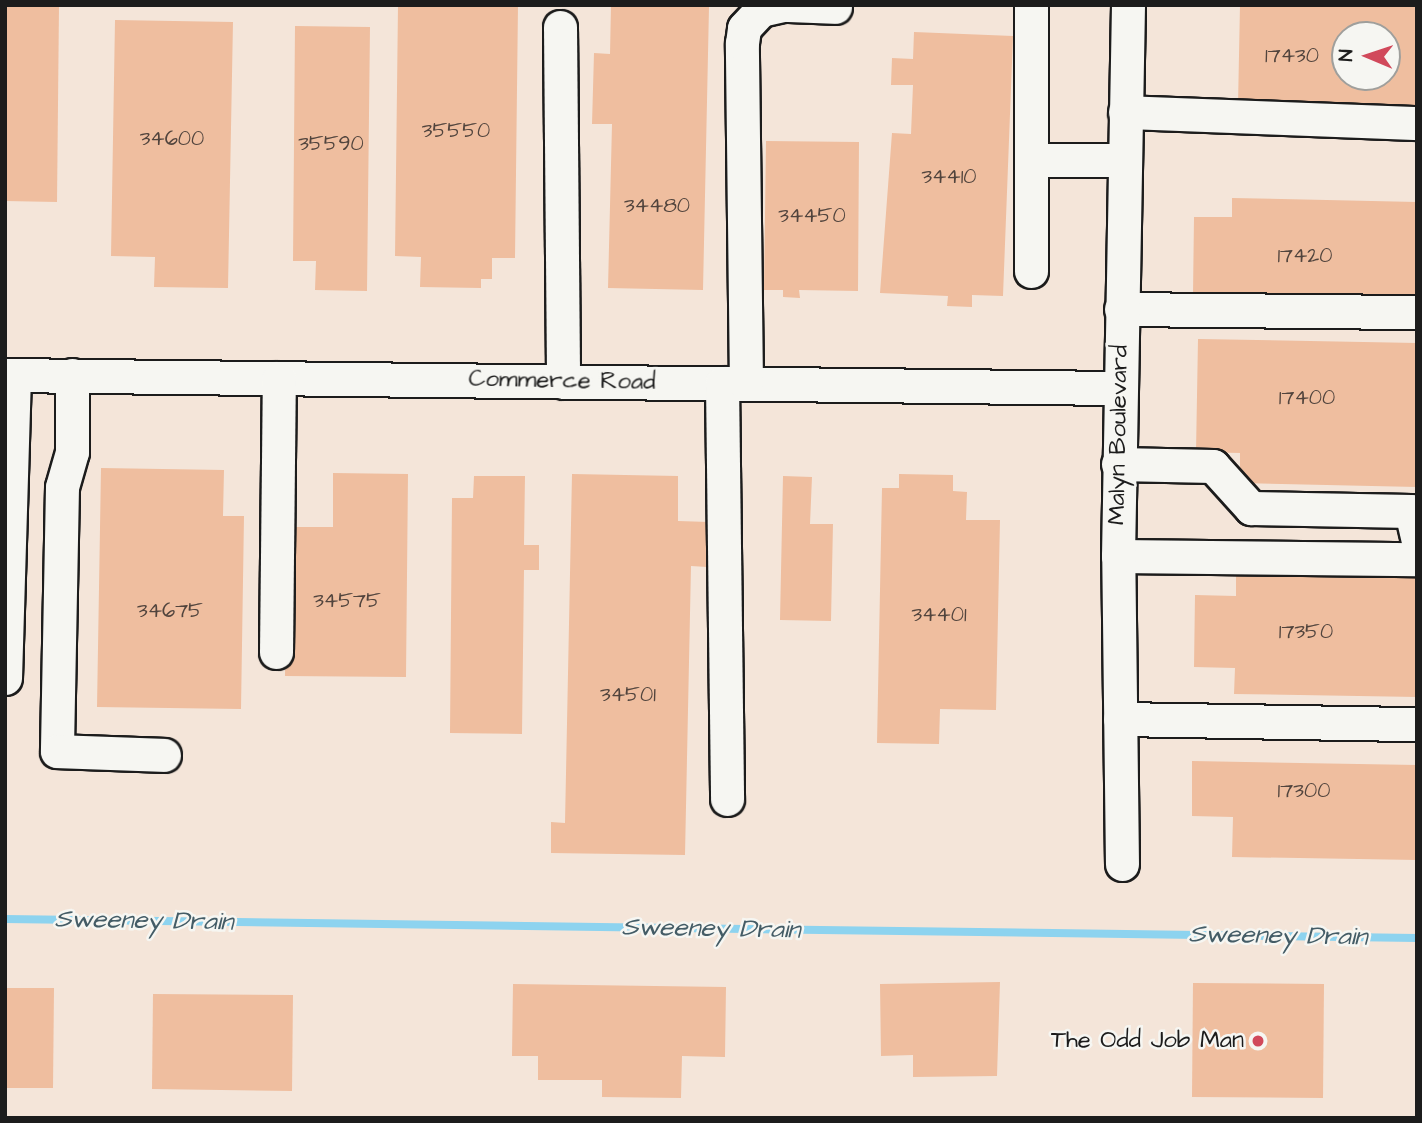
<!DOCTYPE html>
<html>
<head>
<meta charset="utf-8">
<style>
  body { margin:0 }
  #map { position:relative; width:1422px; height:1123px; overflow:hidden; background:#f6f6f2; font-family:"Architects Daughter",sans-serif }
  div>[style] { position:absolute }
  .built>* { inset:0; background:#f4e5d9 }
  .stream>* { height:8px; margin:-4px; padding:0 4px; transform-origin:4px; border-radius:4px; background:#8dd3ef }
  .building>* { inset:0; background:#efbe9f }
  .roads { filter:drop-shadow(2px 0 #1c1c1c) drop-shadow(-2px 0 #1c1c1c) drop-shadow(0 2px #1c1c1c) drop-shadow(0 -2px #1c1c1c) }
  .minor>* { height:33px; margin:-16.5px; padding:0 16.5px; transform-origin:16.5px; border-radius:16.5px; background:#f6f6f2 }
  .dots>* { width:19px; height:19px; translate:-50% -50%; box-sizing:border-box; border:4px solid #f6f6f2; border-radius:50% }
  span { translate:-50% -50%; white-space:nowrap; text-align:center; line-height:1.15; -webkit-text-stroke:5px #f6f6f2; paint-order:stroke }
  .number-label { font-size:21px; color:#51443d }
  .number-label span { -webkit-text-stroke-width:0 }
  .street-label { font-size:24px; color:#1c1c1c }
  .poi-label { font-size:24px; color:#1c1c1c }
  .right { translate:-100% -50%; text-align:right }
  .water-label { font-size:26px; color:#445c66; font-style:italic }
  .frame { position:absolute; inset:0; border:7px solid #1c1c1c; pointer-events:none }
  .north { position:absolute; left:1331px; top:21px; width:70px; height:70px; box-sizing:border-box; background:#f6f6f2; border:2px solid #9f9f9c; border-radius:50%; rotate:272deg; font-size:19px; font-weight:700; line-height:28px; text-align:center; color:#1c1c1c }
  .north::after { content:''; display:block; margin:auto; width:24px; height:32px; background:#d1495b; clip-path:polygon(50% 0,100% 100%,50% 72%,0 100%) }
</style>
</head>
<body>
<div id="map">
  <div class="built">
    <div style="clip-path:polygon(evenodd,5px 5px,1417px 5px,1417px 1118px,5px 1118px,5px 5px,1345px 35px,1387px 35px,1387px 77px,1345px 77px,1345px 35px)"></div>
  </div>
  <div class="stream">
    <div style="left:5px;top:919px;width:1412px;rotate:0.77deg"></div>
  </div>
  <div class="building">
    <div style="clip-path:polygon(5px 5px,59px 5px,57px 202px,5px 201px)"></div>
    <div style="clip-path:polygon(398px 5px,518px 5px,515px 258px,492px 258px,492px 279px,481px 279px,481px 288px,420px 287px,421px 257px,395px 256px)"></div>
    <div style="clip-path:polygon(611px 5px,709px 7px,703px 290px,608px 288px,612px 124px,592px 124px,594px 53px,610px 54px)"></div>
    <div style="clip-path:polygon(evenodd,1240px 5px,1417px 5px,1417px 108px,1238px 105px,1240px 5px,1345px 35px,1387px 35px,1387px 77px,1345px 77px,1345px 35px)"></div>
    <div style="clip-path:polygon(115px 20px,233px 22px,228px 288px,154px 287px,155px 257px,111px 256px)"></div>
    <div style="clip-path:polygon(295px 26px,370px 27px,367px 291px,315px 290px,316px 261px,293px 261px)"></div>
    <div style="clip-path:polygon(914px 32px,1013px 36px,1003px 296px,972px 295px,972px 307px,947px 306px,948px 296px,880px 293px,892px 133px,911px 134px,913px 85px,891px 85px,892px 58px,913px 59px)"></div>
    <div style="clip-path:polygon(766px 141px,859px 142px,858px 291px,799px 290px,800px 298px,783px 297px,783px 290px,764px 290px)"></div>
    <div style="clip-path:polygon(1232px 198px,1417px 202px,1417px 299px,1193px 294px,1194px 217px,1232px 217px)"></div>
    <div style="clip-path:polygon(1198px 339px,1417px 343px,1417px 487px,1240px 483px,1240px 453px,1196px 452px)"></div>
    <div style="clip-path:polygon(101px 468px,224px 470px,223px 516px,244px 516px,241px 709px,97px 707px)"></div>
    <div style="clip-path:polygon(333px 473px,408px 474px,406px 677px,285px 676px,287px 527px,333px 527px)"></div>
    <div style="clip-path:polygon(572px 474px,678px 476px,678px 521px,709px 522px,707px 567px,691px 566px,685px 855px,551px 853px,551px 822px,565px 823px)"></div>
    <div style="clip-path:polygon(899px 474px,953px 475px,953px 491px,967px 492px,966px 520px,1000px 520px,996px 710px,940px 709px,939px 744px,877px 743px,882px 488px,899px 488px)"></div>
    <div style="clip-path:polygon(474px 476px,525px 476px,524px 545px,539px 545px,539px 570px,524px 570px,522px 734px,450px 733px,452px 498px,473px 498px)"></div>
    <div style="clip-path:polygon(783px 476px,812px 477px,810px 524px,833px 524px,831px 621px,780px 620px)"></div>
    <div style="clip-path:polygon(1236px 576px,1417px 578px,1417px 697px,1234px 694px,1235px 668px,1194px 667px,1195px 595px,1236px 596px)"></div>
    <div style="clip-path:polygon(1192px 761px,1417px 765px,1417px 860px,1232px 857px,1233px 817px,1192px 816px)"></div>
    <div style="clip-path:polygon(1000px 982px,997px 1076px,913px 1077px,913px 1055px,881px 1056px,880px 984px)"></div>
    <div style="clip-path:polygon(1193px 983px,1324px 984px,1323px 1098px,1192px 1097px)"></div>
    <div style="clip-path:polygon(513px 984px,726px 987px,725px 1057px,682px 1056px,681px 1098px,602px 1097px,602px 1080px,538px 1080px,538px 1056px,512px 1056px)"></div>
    <div style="clip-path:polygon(5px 988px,54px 988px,53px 1088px,5px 1088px)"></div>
    <div style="clip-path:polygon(153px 994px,293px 995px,292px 1091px,152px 1089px)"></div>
  </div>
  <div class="roads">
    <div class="minor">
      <div style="left:786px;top:5px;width:49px;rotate:2.3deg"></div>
      <div style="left:1031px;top:5px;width:266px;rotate:90deg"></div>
      <div style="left:560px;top:27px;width:355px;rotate:89.5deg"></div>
      <div style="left:1125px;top:112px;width:292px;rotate:2.2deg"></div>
      <div style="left:1032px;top:160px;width:92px"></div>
      <div style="left:1121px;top:309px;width:296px;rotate:0.6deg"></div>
      <div style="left:5px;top:375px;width:1114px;rotate:0.67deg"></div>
      <div style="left:72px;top:375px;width:77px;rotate:90deg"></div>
      <div style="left:72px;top:452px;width:36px;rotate:106deg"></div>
      <div style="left:62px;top:487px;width:264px;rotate:91.1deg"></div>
      <div style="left:57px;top:751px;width:107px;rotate:2.1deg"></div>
      <div style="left:722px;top:383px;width:416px;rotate:89.3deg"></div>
      <div style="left:746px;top:384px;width:341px;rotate:-90.7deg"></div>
      <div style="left:742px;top:43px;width:15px;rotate:-82deg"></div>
      <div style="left:744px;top:28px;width:25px;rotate:-47deg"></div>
      <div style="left:761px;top:10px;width:23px;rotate:-13deg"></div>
      <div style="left:1118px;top:464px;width:95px;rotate:1.2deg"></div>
      <div style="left:1213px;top:466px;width:57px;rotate:47.9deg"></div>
      <div style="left:1251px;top:508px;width:160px;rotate:1.1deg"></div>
      <div style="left:1411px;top:511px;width:28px;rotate:77deg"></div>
      <div style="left:1118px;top:556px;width:299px;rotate:0.6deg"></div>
      <div style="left:276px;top:652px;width:274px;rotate:-89.4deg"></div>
      <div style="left:5px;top:678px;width:303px;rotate:-88.3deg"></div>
      <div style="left:1120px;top:719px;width:297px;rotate:1deg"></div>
      <div style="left:1122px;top:864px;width:308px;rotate:-90.7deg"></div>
      <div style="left:1118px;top:556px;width:551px;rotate:-88.96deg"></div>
    </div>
  </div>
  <div class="dots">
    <div style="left:1258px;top:1041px;background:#d1495b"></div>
  </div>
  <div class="number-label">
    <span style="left:1292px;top:56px">17430</span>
    <span style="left:456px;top:131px">35550</span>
    <span style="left:172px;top:139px">34600</span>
    <span style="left:331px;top:144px">35590</span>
    <span style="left:949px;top:177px">34410</span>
    <span style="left:657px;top:206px">34480</span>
    <span style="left:812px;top:216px">34450</span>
    <span style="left:1305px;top:256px">17420</span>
    <span style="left:1307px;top:398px">17400</span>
    <span style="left:347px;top:601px">34575</span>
    <span style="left:170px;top:611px">34675</span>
    <span style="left:939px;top:615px">34401</span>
    <span style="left:1306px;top:632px">17350</span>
    <span style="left:628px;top:695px">34501</span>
    <span style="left:1304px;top:791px">17300</span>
  </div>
  <div class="street-label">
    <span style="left:562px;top:381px;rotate:1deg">Commerce Road</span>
    <span style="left:1119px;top:435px;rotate:-89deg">Malyn Boulevard</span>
  </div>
  <div class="poi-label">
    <span class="right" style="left:1244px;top:1041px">The Odd Job Man</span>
  </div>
  <div class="water-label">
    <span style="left:144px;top:921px;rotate:1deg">Sweeney Drain</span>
    <span style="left:711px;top:929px;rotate:1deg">Sweeney Drain</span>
    <span style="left:1278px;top:936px;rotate:1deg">Sweeney Drain</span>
  </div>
  <div class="frame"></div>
  <div class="north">N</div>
</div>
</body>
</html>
